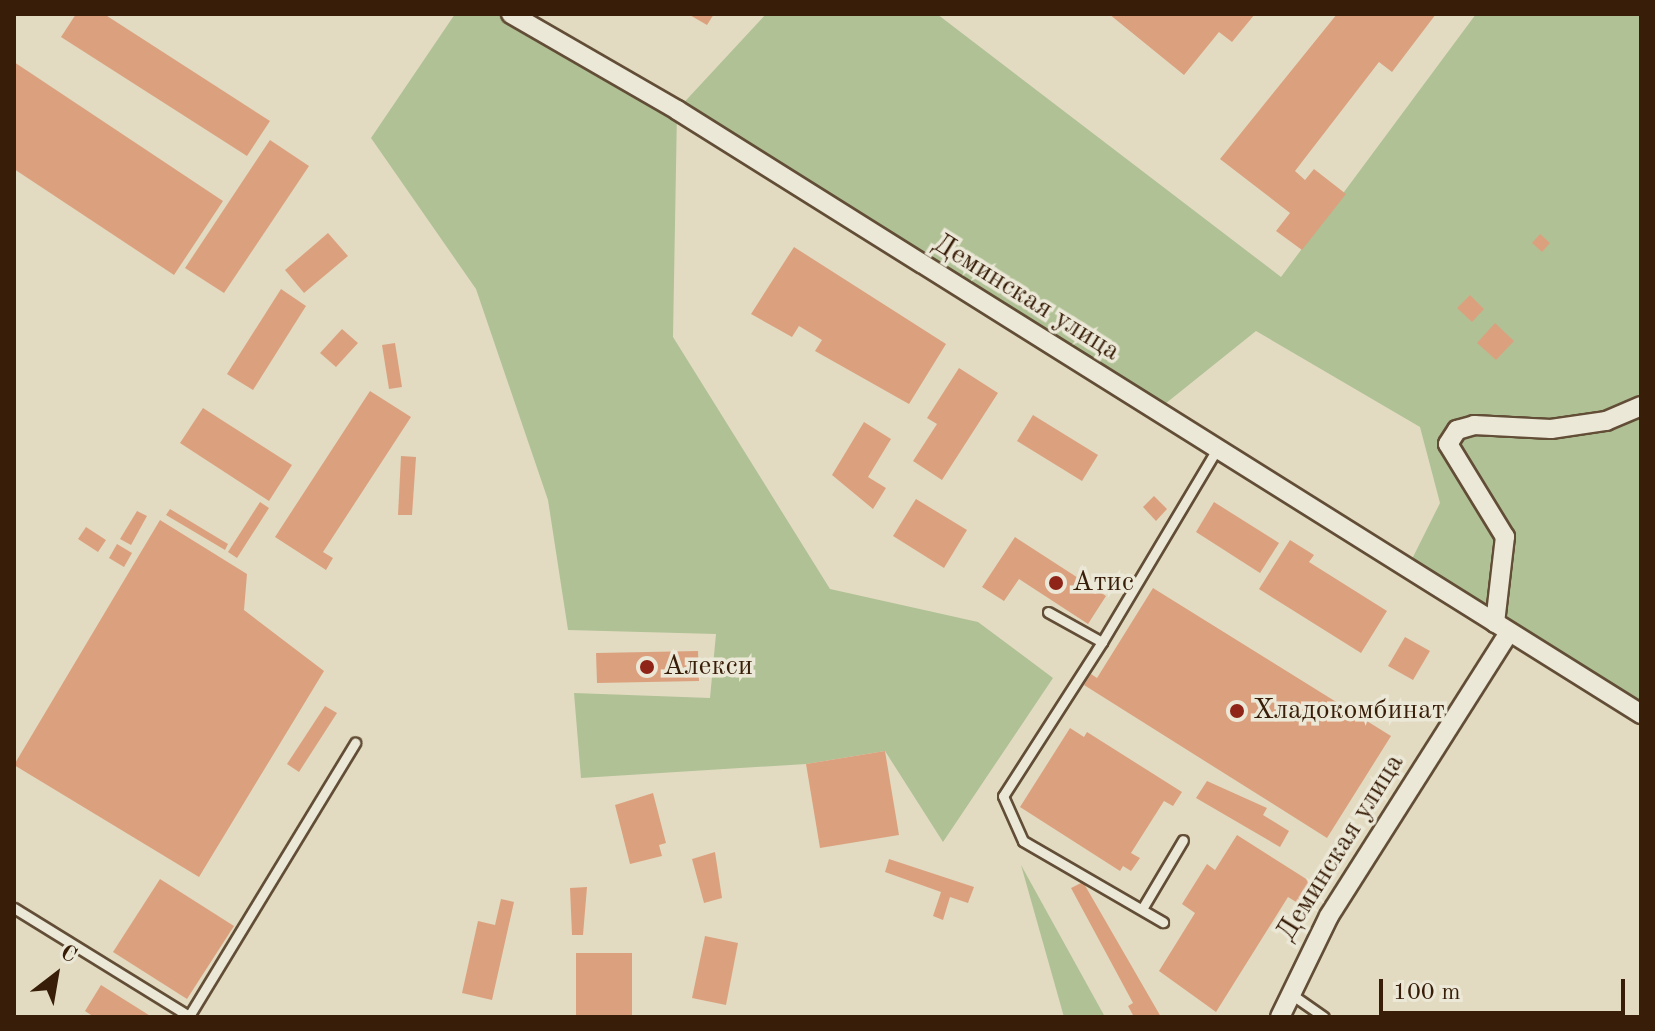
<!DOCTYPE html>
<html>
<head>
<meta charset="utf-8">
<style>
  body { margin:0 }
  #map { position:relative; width:1655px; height:1031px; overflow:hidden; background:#e2dbc1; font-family:"Old Standard TT",serif }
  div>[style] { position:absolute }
  .green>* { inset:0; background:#b0c195 }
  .building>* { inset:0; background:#dba17f }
  .roads { filter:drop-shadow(2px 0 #624d36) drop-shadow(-2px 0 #624d36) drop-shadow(0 2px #624d36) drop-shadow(0 -2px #624d36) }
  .service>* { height:9px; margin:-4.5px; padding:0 4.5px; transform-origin:4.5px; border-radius:4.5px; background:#ece8d7 }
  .minor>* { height:18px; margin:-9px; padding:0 9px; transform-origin:9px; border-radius:9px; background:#ece8d7 }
  .dots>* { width:22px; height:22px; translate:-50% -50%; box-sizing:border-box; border:4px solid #ece8d7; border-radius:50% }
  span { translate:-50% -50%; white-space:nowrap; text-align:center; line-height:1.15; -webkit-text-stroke:7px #ece8d7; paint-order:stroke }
  .street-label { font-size:28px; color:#381e08 }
  .poi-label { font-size:28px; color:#381e08 }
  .left { translate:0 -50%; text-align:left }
  .frame { position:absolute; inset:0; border:16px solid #381e08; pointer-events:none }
  .north { position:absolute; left:16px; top:935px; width:80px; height:80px; -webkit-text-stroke:6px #ece8d7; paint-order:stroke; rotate:31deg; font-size:22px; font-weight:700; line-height:32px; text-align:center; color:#381e08 }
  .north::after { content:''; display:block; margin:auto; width:28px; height:36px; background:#381e08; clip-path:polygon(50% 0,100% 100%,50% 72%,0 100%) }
  .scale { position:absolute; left:1379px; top:979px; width:246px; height:36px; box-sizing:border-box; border:4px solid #381e08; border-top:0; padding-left:10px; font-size:24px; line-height:28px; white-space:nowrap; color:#381e08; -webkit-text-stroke:6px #ece8d7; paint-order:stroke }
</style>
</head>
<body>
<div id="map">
  <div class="green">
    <div style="clip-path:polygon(455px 14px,511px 14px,677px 110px,766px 14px,937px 14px,1281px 277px,1476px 14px,1641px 14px,1641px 714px,1407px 569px,1440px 503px,1420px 427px,1256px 331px,1155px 412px,677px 111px,673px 337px,830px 589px,978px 622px,1053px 678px,943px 842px,885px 751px,806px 764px,581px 778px,574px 693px,710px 698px,716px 634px,568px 630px,548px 500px,476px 289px,371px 138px)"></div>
    <div style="clip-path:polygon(1021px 865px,1105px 1017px,1064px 1017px)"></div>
  </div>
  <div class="building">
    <div style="clip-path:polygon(76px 14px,104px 14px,270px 121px,247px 156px,61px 37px)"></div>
    <div style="clip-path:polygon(688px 14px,714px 14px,707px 25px)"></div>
    <div style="clip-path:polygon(1109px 14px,1255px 14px,1232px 42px,1219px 32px,1184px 75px)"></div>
    <div style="clip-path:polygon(1337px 14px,1436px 14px,1392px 72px,1379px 62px,1295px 171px,1305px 180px,1314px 169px,1346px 194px,1302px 250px,1276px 231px,1290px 213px,1220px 159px)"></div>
    <div style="clip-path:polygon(14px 62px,223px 201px,174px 275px,14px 169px)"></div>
    <div style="clip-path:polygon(270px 140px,309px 166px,224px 293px,185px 268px)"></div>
    <div style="clip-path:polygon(328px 233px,348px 256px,304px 293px,285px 270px)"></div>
    <div style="clip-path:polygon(1540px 234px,1550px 243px,1542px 252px,1532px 243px)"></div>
    <div style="clip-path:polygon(794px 247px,946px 344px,909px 404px,815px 351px,822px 340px,799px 326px,792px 337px,751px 314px)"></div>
    <div style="clip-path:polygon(281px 289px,306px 306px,253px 390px,227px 374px)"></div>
    <div style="clip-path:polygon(1470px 295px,1484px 309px,1472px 322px,1457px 308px)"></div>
    <div style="clip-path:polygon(1495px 323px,1514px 341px,1496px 360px,1477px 343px)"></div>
    <div style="clip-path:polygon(342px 329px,358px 343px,336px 367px,320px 353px)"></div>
    <div style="clip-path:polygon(395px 343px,402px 387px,389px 389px,382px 345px)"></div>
    <div style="clip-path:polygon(959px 368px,998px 393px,942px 480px,913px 461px,937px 424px,927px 418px)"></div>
    <div style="clip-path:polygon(370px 391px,411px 417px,323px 552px,333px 558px,326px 570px,275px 537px)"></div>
    <div style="clip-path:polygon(203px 408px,292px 465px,269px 501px,180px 443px)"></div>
    <div style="clip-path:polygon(1033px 415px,1098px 455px,1082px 481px,1017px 441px)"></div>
    <div style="clip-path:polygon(864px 422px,891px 439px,868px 477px,886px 488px,873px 509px,832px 475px)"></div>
    <div style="clip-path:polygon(401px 456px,416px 457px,412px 515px,398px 515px)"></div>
    <div style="clip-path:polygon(1154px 496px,1167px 509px,1156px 521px,1143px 507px)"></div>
    <div style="clip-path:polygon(916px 499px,967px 530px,944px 568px,893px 536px)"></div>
    <div style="clip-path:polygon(260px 502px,269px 508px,237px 558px,228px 552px)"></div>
    <div style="clip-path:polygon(1214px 502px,1279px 543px,1260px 573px,1196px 532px)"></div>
    <div style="clip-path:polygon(170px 509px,228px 544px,225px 550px,166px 515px)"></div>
    <div style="clip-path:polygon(137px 511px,147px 516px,131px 545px,120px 539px)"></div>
    <div style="clip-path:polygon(160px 520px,247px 574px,244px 610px,324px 671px,199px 877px,14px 765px)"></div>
    <div style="clip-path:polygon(86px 527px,106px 540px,98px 552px,78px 539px)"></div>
    <div style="clip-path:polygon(1015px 537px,1106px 596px,1088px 624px,1019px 579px,1004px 601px,982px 587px)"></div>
    <div style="clip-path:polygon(1290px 540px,1314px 555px,1309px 562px,1387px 611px,1361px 653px,1259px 589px)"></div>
    <div style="clip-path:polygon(117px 544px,132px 553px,124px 567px,109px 558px)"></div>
    <div style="clip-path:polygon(1153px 588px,1391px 736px,1327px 838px,1084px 685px,1091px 674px,1097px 678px)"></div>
    <div style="clip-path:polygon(1405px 637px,1430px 651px,1413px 680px,1388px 666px)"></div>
    <div style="clip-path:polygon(698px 651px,699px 681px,597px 683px,596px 653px)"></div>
    <div style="clip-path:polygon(325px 706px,337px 713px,299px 772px,287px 764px)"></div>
    <div style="clip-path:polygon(1070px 728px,1084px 737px,1087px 732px,1182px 792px,1173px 806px,1164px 801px,1131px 853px,1140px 858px,1131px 871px,1123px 866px,1120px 871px,1020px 807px)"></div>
    <div style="clip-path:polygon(885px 751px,899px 835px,820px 848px,806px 764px)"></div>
    <div style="clip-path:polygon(1207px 781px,1267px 808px,1263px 815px,1289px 831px,1280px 847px,1196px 798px)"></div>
    <div style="clip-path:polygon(653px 793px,666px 843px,659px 845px,662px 856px,630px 864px,615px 805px)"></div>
    <div style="clip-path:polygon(1237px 835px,1322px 889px,1309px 910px,1288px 897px,1216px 1012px,1159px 971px,1195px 913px,1182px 904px,1207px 864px,1215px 870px)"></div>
    <div style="clip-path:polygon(715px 852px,722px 898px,704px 903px,692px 859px)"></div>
    <div style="clip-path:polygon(889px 859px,974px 887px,968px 903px,950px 897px,943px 920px,933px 916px,941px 892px,885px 872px)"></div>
    <div style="clip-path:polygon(160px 879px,234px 926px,187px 999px,113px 952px)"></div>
    <div style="clip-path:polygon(1083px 882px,1161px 1017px,1134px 1017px,1128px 1006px,1133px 1003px,1071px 888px)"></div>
    <div style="clip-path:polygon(587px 887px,583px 935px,572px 935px,570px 888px)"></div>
    <div style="clip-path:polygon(501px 899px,514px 902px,492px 1000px,462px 993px,478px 921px,495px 925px)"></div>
    <div style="clip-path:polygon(705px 936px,738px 943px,726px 1005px,692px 998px)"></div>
    <div style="clip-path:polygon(576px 953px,632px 953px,632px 1017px,576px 1017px)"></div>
    <div style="clip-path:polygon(101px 985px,152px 1017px,94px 1017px,85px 1011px)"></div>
  </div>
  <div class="roads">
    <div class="service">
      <div style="left:1048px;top:612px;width:62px;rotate:29.1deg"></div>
      <div style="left:1102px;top:642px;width:222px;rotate:-59.2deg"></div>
      <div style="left:1102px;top:642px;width:183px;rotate:122.7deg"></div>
      <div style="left:1003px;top:796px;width:49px;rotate:66deg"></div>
      <div style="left:1023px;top:841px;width:162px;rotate:30.1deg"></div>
      <div style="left:14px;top:908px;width:206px;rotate:31.7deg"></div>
      <div style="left:189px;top:1016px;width:320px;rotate:-58.7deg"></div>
      <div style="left:1142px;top:909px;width:80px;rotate:-59.3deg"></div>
      <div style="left:1291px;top:994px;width:40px;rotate:34.9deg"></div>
    </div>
    <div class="minor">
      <div style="left:511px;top:14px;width:192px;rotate:30deg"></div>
      <div style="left:677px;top:110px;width:1138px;rotate:32.07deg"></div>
      <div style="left:1495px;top:623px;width:87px;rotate:-83.4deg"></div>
      <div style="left:1505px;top:537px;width:109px;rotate:-121.5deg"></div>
      <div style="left:1448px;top:444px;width:17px;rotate:-57deg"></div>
      <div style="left:1457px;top:430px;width:18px;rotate:-16deg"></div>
      <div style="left:1474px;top:425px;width:77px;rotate:3deg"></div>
      <div style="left:1551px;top:429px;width:56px;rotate:-8.3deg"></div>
      <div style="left:1606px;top:421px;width:38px;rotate:-23deg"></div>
      <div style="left:1280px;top:1017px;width:112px;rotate:-64.1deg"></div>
      <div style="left:1329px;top:916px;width:336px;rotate:-57.6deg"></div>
    </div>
  </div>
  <div class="dots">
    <div style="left:1056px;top:583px;background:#8f2418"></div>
    <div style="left:647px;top:667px;background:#8f2418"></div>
    <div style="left:1237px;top:711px;background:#8f2418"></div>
  </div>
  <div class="street-label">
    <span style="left:1026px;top:298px;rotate:32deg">Деминская улица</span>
    <span style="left:1341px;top:848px;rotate:-58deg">Деминская улица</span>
  </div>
  <div class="poi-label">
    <span class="left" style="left:1072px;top:583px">Атис</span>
    <span class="left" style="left:663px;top:667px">Алекси</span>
    <span class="left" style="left:1253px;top:711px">Хладокомбинат</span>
  </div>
  <div class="frame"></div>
  <div class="north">С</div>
  <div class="scale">100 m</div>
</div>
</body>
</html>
